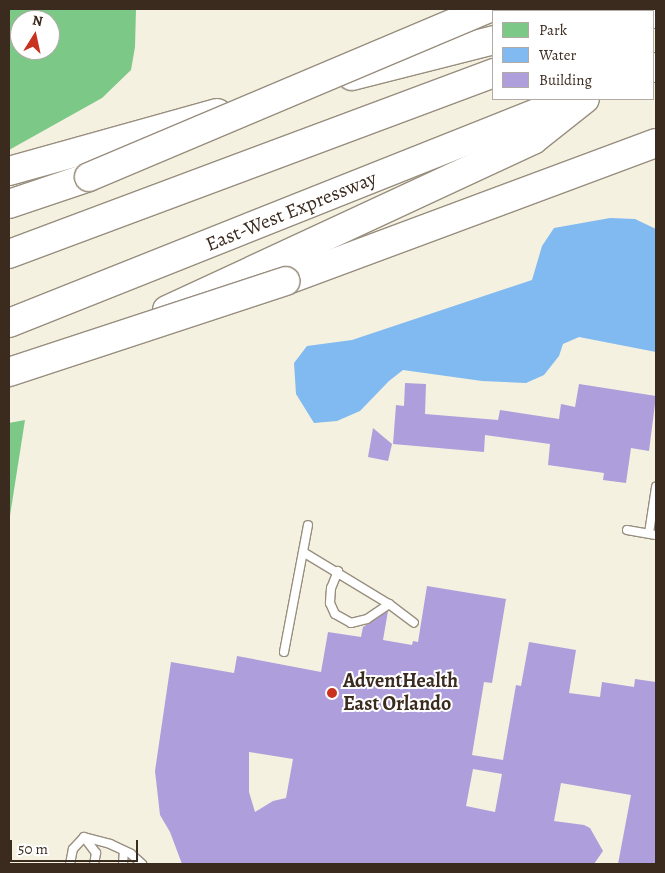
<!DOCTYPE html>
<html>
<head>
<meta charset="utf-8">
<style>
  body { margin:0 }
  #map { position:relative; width:665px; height:873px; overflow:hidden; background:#f4f1e0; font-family:Alegreya,serif }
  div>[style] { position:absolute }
  .green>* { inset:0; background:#7cc887 }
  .water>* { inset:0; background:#81baf1 }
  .building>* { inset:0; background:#ae9edb }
  .roads { filter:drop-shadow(1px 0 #988e7f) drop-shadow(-1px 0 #988e7f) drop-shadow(0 1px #988e7f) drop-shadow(0 -1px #988e7f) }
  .service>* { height:8px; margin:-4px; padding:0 4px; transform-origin:4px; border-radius:4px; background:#fff }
  .motorway>* { height:28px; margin:-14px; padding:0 14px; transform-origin:14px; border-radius:14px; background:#fff }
  .bridges { filter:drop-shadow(1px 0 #988e7f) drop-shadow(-1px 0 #988e7f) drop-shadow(0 1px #988e7f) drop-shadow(0 -1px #988e7f) }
  .motorway-bridge>* { height:28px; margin:-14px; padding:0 14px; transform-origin:14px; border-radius:14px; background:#fff }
  .dots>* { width:14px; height:14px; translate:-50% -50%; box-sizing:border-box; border:2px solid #fff; border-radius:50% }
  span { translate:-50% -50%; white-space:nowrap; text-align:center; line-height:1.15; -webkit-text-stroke:4px #fff; paint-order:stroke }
  .street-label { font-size:20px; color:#3b2a1e }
  .poi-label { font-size:20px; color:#3b2a1e; font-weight:700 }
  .left { translate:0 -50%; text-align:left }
  .frame { position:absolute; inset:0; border:10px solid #3b2a1e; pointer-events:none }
  .legend { position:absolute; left:492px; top:10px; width:162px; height:90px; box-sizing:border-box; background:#fff; border:1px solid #b1aaa5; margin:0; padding:6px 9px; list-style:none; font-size:15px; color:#3b2a1e }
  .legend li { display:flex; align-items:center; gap:10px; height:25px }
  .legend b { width:25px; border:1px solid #b1aaa5 }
  .north { position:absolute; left:10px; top:10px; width:50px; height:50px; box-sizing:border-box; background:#fff; border:1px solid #b1aaa5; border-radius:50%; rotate:10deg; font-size:14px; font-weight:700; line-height:20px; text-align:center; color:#3b2a1e }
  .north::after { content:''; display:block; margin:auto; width:18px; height:22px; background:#c8321e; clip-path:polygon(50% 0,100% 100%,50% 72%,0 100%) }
  .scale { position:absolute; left:10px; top:840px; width:128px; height:22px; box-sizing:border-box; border:2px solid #3b2a1e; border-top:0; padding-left:6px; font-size:15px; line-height:18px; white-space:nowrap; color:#3b2a1e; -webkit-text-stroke:4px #fff; paint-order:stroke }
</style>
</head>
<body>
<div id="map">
  <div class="green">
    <div style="clip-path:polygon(evenodd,9px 9px,136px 9px,135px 47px,131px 70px,102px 98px,9px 150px,9px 9px,20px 20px,50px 20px,50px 50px,20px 50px,20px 20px)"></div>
    <div style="clip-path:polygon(25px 420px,9px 522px,9px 423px)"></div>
  </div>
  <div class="water">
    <div style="clip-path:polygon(610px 218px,635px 219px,656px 229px,656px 352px,579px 337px,563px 344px,559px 356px,544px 375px,526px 383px,482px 381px,403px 370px,389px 381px,360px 411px,337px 421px,314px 423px,296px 394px,294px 363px,307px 346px,352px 340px,532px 280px,542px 246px,554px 228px)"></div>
  </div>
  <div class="building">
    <div style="clip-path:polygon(405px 383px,426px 384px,425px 414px,498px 420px,500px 410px,559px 419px,561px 404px,575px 407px,579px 384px,656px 396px,649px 451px,631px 448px,626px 483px,603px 480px,604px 473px,548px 465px,550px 444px,485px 435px,484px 452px,393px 444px,396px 405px,404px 406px)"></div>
    <div style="clip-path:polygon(373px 428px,392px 444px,388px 461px,368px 457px)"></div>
    <div style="clip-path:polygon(evenodd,427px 586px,506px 599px,492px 683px,484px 682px,472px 755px,503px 760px,516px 685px,521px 686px,529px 642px,576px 650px,569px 693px,600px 697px,602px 682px,634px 687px,635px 679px,656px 682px,656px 864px,618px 864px,631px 795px,561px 783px,554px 821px,584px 825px,590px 828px,603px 851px,594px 864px,182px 864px,170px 832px,160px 815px,155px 771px,171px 662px,234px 673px,237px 656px,321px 672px,328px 632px,361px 637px,363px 627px,388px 611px,383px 640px,412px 645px,413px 641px,418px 642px,427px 586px,249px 752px,293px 759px,286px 798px,273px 801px,255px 812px,249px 792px,249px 752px,427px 586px,473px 769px,502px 774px,495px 812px,466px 806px,473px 769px)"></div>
  </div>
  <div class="roads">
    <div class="service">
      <div style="left:627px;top:530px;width:29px;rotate:10deg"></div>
      <div style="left:649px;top:533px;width:47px;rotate:-81.3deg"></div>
      <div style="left:303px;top:552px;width:100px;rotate:31.2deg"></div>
      <div style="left:389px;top:604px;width:31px;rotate:37deg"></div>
      <div style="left:338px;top:571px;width:18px;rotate:112deg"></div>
      <div style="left:331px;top:588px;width:15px;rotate:94deg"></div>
      <div style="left:330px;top:603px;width:12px;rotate:66deg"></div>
      <div style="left:335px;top:614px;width:18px;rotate:29deg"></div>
      <div style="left:351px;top:623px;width:16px;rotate:-14deg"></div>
      <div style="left:367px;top:619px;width:27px;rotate:-34deg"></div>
      <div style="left:284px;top:652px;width:129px;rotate:-79.3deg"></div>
      <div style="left:84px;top:837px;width:27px;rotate:15deg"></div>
      <div style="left:110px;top:844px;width:23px;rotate:25deg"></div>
      <div style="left:131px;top:854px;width:15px;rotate:42deg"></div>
      <div style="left:84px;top:837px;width:20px;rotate:53deg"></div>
      <div style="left:96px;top:853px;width:11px;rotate:100deg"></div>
      <div style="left:70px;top:864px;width:15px;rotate:-79deg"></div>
      <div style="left:73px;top:849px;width:16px;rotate:-47deg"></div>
      <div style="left:123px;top:864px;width:13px;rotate:-86deg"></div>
    </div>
    <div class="motorway">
      <div style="left:654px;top:14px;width:2px;rotate:-27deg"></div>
      <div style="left:654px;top:68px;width:2px;rotate:-27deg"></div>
      <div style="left:352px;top:76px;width:146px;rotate:-14.2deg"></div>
      <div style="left:9px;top:171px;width:216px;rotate:-15.6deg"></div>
      <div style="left:9px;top:204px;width:84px;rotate:-18.6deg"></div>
      <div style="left:9px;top:254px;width:518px;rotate:-20.47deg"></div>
      <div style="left:285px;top:281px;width:396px;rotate:-20.4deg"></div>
      <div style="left:167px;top:310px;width:404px;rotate:-24.9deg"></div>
      <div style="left:533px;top:140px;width:66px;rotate:-38.3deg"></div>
      <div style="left:9px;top:323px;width:603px;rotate:-21.71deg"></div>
    </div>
  </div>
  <div class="bridges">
    <div class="motorway-bridge">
      <div style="left:89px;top:177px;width:431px;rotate:-22.9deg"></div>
      <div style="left:9px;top:372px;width:291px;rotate:-18.2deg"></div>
    </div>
  </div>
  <div class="dots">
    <div style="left:332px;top:693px;background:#c8321e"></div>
  </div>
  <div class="street-label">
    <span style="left:291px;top:211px;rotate:-22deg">East-West Expressway</span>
  </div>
  <div class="poi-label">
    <span class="left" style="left:343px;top:692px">AdventHealth<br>East Orlando</span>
  </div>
  <div class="frame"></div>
  <ul class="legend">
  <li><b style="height:14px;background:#7cc887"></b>Park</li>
  <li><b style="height:14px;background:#81baf1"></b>Water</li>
  <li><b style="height:14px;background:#ae9edb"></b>Building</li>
  </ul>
  <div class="north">N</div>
  <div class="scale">50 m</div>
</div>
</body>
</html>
